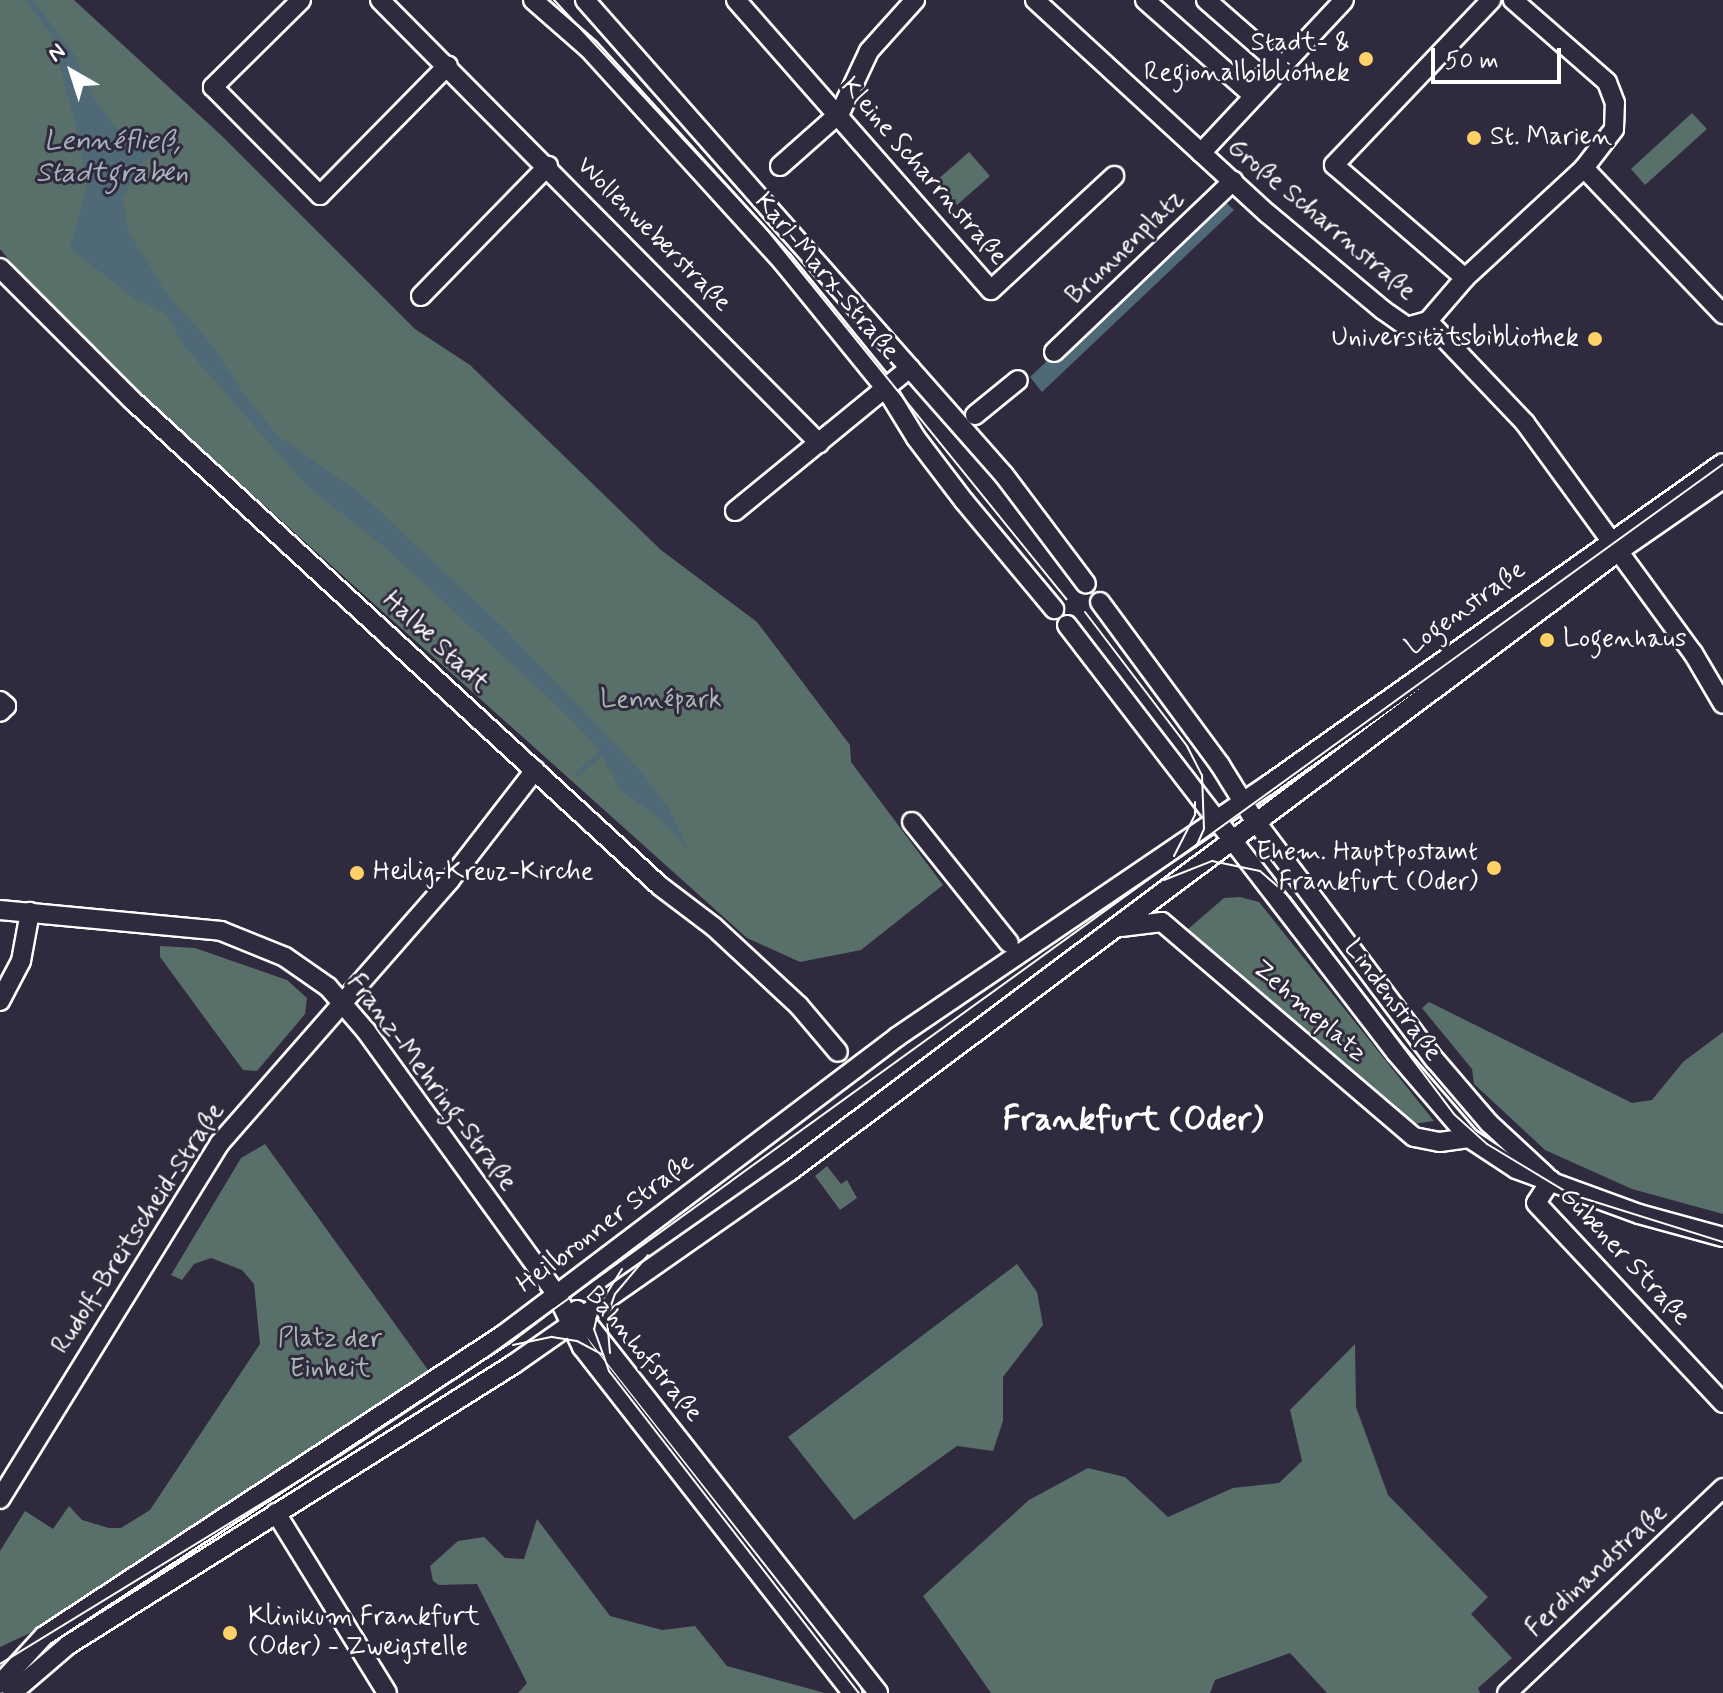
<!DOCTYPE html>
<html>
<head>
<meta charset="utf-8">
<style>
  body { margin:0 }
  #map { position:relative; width:1723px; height:1693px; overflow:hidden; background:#2f2a3d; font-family:Mynerve,sans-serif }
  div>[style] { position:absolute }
  .green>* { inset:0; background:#596f6a }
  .water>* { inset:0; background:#4f6977 }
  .stream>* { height:5px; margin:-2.5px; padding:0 2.5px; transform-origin:2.5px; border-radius:2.5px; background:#4f6977 }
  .roads { filter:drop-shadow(2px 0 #fff) drop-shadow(-2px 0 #fff) drop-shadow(0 2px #fff) drop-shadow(0 -2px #fff) }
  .minor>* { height:18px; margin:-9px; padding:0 9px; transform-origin:9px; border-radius:9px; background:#2f2a3d }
  .tram>* { height:2px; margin:-1px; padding:0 1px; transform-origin:1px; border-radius:1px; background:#fff }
  .dots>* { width:22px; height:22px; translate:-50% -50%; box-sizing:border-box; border:4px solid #2f2a3d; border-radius:50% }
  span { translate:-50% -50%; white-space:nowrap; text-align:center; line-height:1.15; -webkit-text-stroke:6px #2f2a3d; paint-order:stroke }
  .poi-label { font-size:26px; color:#fff }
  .right { translate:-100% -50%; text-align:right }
  .left { translate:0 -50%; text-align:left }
  .street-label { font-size:26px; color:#fff }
  .park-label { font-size:26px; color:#acb7b4 }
  .water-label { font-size:28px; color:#a7b4bb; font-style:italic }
  .district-label { font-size:34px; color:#fff; font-weight:700 }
  .north { position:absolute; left:32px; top:32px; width:80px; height:80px; -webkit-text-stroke:6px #2f2a3d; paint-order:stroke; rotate:321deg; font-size:22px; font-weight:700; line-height:32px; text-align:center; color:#fff }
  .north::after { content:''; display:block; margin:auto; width:28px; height:36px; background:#fff; clip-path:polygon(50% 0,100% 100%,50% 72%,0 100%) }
  .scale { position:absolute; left:1431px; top:48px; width:130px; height:36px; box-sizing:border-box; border:4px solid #fff; border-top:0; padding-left:10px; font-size:24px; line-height:28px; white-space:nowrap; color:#fff; -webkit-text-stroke:6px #2f2a3d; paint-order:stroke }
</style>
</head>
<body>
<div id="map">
  <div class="green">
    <div style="clip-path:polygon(0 0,74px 0,222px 136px,415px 329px,470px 365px,661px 550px,757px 622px,850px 745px,851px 762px,943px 885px,861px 950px,800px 962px,747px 938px,112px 369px,52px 311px,0 249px)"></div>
    <div style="clip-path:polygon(1692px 113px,1707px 129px,1645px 185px,1631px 169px)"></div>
    <div style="clip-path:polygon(969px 152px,990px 176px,957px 205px,936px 181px)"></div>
    <div style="clip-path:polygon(1240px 897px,1259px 902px,1434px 1121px,1413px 1124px,1187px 930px,1224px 898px)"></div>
    <div style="clip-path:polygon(160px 946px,195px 948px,287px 980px,307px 998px,305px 1014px,257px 1071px,243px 1070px,160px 957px)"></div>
    <div style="clip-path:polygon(1429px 1002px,1632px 1103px,1652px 1100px,1683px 1062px,1723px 1032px,1723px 1214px,1632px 1189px,1545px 1150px,1474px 1084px,1472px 1069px,1422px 1008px)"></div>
    <div style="clip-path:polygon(265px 1144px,431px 1374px,30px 1633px,0 1647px,0 1551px,25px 1511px,53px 1529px,69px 1506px,82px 1520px,109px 1528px,121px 1528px,150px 1510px,260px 1344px,254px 1284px,242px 1270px,211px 1258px,194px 1264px,182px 1280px,171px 1275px,241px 1158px)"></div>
    <div style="clip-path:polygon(827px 1166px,841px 1184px,847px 1180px,857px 1198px,840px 1210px,815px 1176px)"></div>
    <div style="clip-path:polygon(1017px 1264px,1037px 1292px,1043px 1325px,1003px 1377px,1003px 1421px,993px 1451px,957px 1446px,854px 1520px,788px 1437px)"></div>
    <div style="clip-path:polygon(1355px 1344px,1356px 1407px,1388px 1495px,1488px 1597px,1471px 1614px,1512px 1658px,1478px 1688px,1480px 1693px,1327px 1693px,1290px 1653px,1215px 1680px,1210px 1693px,991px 1693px,923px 1596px,1029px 1500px,1088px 1468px,1125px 1477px,1168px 1517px,1233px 1488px,1279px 1483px,1302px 1461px,1290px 1410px)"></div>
    <div style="clip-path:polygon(537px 1519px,610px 1616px,662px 1630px,695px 1626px,727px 1666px,825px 1693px,518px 1693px,527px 1683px,477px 1584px,439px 1585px,433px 1581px,430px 1566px,458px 1541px,484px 1537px,505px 1558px,524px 1559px)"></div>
  </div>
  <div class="water">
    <div style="clip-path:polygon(25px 0,33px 0,74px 54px,93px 97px,115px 127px,158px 150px,141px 164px,122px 199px,129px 232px,166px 293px,213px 346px,243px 393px,278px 436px,360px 493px,505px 629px,638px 768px,668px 807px,688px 849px,658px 817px,620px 790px,598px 748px,567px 715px,383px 546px,306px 485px,186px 348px,165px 313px,135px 299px,70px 248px,87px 185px,76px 126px,52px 35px)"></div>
    <div style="clip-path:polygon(1221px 198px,1234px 210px,1042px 392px,1030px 377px)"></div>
  </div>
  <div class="stream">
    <div style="left:577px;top:773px;width:31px;rotate:-40deg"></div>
  </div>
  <div class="roads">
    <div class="minor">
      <div style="left:301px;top:0;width:124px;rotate:135.3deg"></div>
      <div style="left:213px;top:87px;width:152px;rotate:45.3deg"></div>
      <div style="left:320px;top:195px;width:182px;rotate:-45.4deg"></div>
      <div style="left:380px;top:0;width:624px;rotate:45.26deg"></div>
      <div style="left:533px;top:0;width:74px;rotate:41.2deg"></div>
      <div style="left:589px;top:49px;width:287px;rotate:47.7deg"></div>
      <div style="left:782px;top:261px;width:165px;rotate:50.9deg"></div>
      <div style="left:886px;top:389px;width:57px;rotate:58.5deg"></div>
      <div style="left:916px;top:438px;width:79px;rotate:52.7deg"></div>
      <div style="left:964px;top:501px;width:141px;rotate:50.2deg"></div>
      <div style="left:585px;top:0;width:633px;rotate:48.58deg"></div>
      <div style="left:1004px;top:475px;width:136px;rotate:53deg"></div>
      <div style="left:736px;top:0;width:386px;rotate:48.7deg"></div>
      <div style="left:991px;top:290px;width:168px;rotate:-42.8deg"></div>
      <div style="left:1035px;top:0;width:316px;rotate:42.6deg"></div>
      <div style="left:1268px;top:214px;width:150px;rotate:39.9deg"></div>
      <div style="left:1383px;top:310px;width:29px;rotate:35deg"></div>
      <div style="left:1407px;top:327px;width:22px;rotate:-16deg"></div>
      <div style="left:1145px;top:0;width:139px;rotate:41.5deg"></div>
      <div style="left:1249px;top:92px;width:41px;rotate:-48.9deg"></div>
      <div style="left:1276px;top:61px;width:93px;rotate:-138.9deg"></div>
      <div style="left:1201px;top:153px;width:209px;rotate:-46.9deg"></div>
      <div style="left:780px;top:166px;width:80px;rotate:-41.5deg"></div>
      <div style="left:840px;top:113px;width:68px;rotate:-64.9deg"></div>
      <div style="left:869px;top:51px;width:69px;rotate:-48deg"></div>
      <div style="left:1584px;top:168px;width:202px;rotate:46.4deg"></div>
      <div style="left:0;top:268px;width:187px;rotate:45deg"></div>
      <div style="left:132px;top:400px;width:718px;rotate:42.63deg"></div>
      <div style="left:660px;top:886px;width:68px;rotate:37.2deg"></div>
      <div style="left:714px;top:927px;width:116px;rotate:42.9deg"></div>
      <div style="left:799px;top:1006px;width:60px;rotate:49.7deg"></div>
      <div style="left:1465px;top:278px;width:173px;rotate:-139.2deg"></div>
      <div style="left:1334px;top:165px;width:228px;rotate:-46.4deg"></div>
      <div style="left:421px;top:296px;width:182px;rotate:-45.7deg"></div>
      <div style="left:1428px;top:321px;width:141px;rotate:46.4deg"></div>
      <div style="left:1525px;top:423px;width:285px;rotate:53.9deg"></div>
      <div style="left:1693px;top:653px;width:59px;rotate:59.5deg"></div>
      <div style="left:1428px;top:321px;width:57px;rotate:-49.3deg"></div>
      <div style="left:1465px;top:278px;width:162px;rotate:-42.7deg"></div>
      <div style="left:1584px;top:168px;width:49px;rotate:-52.4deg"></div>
      <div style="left:1614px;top:129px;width:26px;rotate:-88deg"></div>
      <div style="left:1615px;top:103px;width:22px;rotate:-111deg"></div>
      <div style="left:1607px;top:82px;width:125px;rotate:-138.9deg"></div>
      <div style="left:1054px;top:352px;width:248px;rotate:-43.7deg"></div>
      <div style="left:975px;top:415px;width:55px;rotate:-39.1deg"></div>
      <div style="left:735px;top:511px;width:226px;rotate:-39.3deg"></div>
      <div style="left:1100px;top:602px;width:202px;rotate:53.6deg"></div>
      <div style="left:1220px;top:765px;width:62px;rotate:58.1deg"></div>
      <div style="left:1253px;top:818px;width:303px;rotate:53.1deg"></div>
      <div style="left:1435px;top:1060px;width:83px;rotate:49.4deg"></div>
      <div style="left:1489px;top:1123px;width:78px;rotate:42.9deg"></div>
      <div style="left:1067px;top:625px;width:540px;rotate:52.45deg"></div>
      <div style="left:1396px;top:1053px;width:112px;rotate:49.3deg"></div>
      <div style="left:1469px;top:1138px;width:56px;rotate:33.4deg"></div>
      <div style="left:1516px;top:1169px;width:131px;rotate:20.1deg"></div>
      <div style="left:1639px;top:1214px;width:87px;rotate:15.3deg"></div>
      <div style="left:0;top:701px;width:8px;rotate:40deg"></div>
      <div style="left:6px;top:706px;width:8px;rotate:135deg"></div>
      <div style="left:912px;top:822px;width:155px;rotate:51.3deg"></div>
      <div style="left:0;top:910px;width:222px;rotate:5.4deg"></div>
      <div style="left:221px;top:931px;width:69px;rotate:22.1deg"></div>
      <div style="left:285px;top:957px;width:52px;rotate:34.9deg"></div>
      <div style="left:328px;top:987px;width:58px;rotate:49.2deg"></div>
      <div style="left:366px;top:1031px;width:324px;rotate:54.1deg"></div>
      <div style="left:556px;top:1293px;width:60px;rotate:64.3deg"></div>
      <div style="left:582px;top:1347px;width:439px;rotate:52deg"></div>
      <div style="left:1121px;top:927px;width:41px;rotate:-7deg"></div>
      <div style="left:1162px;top:922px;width:331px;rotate:40.5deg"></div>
      <div style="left:1414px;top:1137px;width:26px;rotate:11deg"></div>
      <div style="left:1440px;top:1142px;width:29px;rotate:-8deg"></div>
      <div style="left:0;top:1001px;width:45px;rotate:-62.3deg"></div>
      <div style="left:21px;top:961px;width:50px;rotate:-79.6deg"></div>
      <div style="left:1551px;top:1180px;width:27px;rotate:123deg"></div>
      <div style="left:1536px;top:1203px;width:274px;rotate:46.9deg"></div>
      <div style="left:577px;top:1310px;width:487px;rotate:51.8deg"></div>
      <div style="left:0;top:1499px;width:418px;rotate:-58.3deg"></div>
      <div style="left:220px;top:1143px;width:349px;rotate:-48.8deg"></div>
      <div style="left:450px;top:880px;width:139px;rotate:-52.3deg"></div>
      <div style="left:276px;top:1513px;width:211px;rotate:58.3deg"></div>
      <div style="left:0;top:1684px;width:65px;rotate:-47.5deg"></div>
      <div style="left:44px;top:1636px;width:549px;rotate:-33.26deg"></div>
      <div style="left:503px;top:1335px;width:494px;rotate:-37.1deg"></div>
      <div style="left:897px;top:1037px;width:448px;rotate:-34.2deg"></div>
      <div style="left:1268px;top:785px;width:557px;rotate:-35.29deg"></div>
      <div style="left:12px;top:1693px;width:74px;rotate:-40.6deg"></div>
      <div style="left:68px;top:1645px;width:527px;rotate:-32.21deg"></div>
      <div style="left:514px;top:1364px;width:337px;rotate:-35deg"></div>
      <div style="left:790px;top:1171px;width:1035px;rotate:-36.79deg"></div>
      <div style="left:1619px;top:551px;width:126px;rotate:-34.7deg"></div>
      <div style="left:1507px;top:1693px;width:298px;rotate:-43.5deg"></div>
    </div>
  </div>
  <div class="tram">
    <div style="left:554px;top:0;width:310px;rotate:47.1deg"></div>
    <div style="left:765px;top:227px;width:479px;rotate:51deg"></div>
    <div style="left:1085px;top:612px;width:168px;rotate:52.7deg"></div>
    <div style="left:1187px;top:746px;width:33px;rotate:63deg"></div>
    <div style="left:1202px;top:775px;width:54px;rotate:87.9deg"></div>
    <div style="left:1204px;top:829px;width:20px;rotate:114deg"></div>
    <div style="left:1174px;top:856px;width:46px;rotate:-62.9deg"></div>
    <div style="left:1195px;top:815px;width:13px;rotate:-90deg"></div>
    <div style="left:1164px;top:880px;width:52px;rotate:-21.6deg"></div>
    <div style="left:1212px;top:861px;width:49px;rotate:11.8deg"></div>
    <div style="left:1260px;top:871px;width:40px;rotate:41deg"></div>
    <div style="left:1290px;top:897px;width:273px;rotate:52.9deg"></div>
    <div style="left:1455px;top:1115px;width:43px;rotate:42.2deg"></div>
    <div style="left:1487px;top:1144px;width:97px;rotate:31.1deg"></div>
    <div style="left:1570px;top:1194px;width:160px;rotate:17.4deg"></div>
    <div style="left:622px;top:1269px;width:41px;rotate:122.2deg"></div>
    <div style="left:600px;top:1304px;width:26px;rotate:103deg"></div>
    <div style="left:594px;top:1329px;width:45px;rotate:70.3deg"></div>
    <div style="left:609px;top:1371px;width:408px;rotate:52.2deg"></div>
    <div style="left:513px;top:1345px;width:40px;rotate:-12deg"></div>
    <div style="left:552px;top:1337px;width:25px;rotate:9deg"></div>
    <div style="left:577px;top:1341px;width:30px;rotate:28deg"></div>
    <div style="left:610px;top:1353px;width:36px;rotate:-95deg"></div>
    <div style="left:607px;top:1317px;width:24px;rotate:-71deg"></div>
    <div style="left:615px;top:1294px;width:51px;rotate:-49.8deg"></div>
    <div style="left:0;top:1664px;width:399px;rotate:-31.5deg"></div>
    <div style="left:340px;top:1456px;width:166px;rotate:-33.7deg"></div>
    <div style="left:478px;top:1364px;width:1536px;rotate:-35.86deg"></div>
  </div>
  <div class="dots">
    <div style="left:1366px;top:59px;background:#ffd166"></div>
    <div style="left:1474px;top:138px;background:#ffd166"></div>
    <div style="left:1595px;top:339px;background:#ffd166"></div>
    <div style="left:1547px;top:640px;background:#ffd166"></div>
    <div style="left:1494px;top:868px;background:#ffd166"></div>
    <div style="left:357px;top:873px;background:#ffd166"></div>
    <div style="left:230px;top:1633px;background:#ffd166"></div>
  </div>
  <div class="poi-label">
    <span class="right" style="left:1350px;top:59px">Stadt- &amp;<br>Regionalbibliothek</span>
    <span class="left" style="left:1490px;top:138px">St. Marien</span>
    <span class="right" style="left:1579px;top:339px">Universitätsbibliothek</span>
    <span class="left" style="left:1563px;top:640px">Logenhaus</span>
    <span class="right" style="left:1478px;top:868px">Ehem. Hauptpostamt<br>Frankfurt (Oder)</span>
    <span class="left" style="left:373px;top:873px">Heilig-Kreuz-Kirche</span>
    <span class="left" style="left:248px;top:1633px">Klinikum Frankfurt<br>(Oder) - Zweigstelle</span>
  </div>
  <div class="street-label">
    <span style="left:923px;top:172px;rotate:49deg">Kleine Scharrnstraße</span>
    <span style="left:1321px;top:220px;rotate:40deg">Große Scharrnstraße</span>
    <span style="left:653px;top:235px;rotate:45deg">Wollenweberstraße</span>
    <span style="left:1126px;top:248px;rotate:-44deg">Brunnenplatz</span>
    <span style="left:826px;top:277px;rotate:50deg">Karl-Marx-Straße</span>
    <span style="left:1466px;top:609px;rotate:-36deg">Logenstraße</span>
    <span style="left:435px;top:643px;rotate:43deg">Halbe Stadt</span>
    <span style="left:1392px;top:1001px;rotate:53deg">Lindenstraße</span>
    <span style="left:1309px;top:1012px;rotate:41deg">Zehmeplatz</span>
    <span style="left:431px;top:1083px;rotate:53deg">Franz-Mehring-Straße</span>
    <span style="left:606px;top:1224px;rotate:-37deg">Heilbronner Straße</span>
    <span style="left:139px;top:1229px;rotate:-57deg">Rudolf-Breitscheid-Straße</span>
    <span style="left:1624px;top:1257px;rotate:47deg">Gubener Straße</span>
    <span style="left:643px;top:1355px;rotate:50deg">Bahnhofstraße</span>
    <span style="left:1597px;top:1571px;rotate:-43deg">Ferdinandstraße</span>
  </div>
  <div class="park-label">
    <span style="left:661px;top:701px">Lennépark</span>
    <span style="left:330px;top:1355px">Platz der<br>Einheit</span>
  </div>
  <div class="water-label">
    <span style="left:112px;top:158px">Lennéfließ,<br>Stadtgraben</span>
  </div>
  <div class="district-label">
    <span style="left:1133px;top:1120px">Frankfurt (Oder)</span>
  </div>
  <div class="north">N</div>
  <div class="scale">50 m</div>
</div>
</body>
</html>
